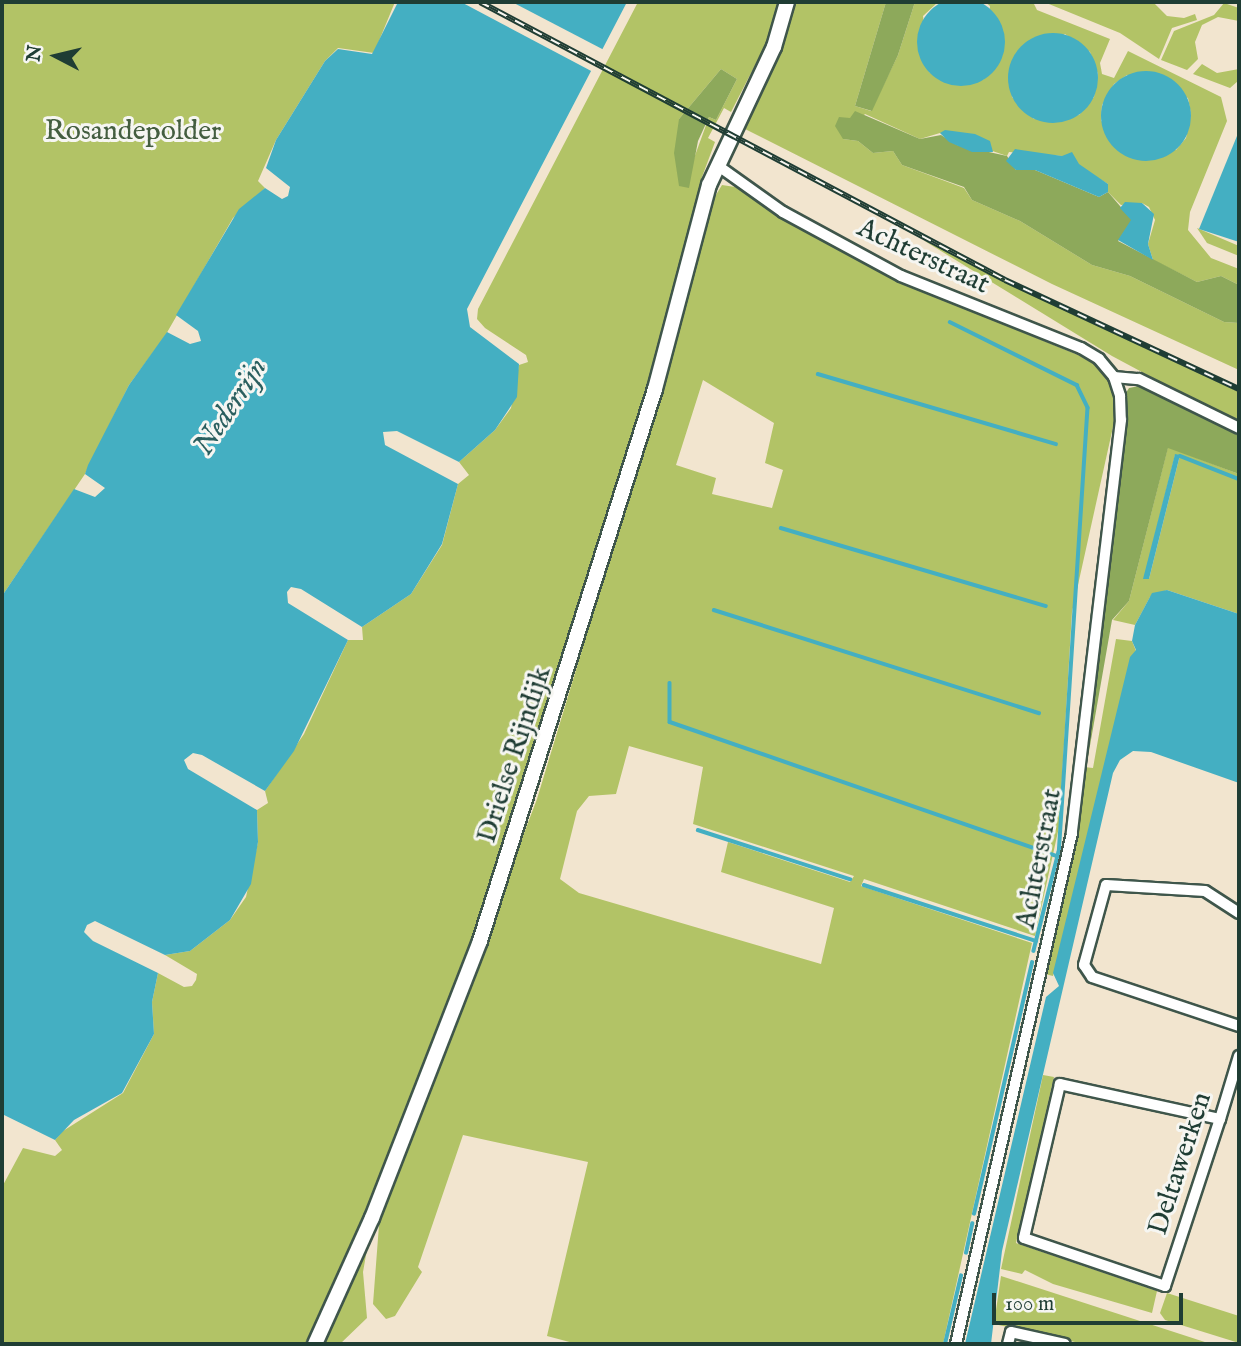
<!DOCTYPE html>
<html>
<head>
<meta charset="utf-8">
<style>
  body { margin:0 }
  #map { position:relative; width:1241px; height:1346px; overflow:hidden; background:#f2e5cf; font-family:"IM FELL English",serif }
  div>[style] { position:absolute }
  .green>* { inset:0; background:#b2c366 }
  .forest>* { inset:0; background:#8da95b }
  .water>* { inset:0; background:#44afc2 }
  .round { border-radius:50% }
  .pier>* { inset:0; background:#f2e5cf }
  .stream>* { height:3.5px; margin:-1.75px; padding:0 1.75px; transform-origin:1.75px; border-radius:1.75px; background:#44afc2 }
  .roads { filter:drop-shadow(2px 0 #3f564b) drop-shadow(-2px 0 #3f564b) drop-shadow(0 2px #3f564b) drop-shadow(0 -2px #3f564b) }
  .minor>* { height:10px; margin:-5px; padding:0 5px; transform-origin:5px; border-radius:5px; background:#fff }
  .tertiary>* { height:14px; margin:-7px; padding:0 7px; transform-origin:7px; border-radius:7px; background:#fff }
  .rail>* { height:6px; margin-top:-3px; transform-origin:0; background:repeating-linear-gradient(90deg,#f6f6f2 0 10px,#1f3d34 0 20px); box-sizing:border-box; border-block:2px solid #1f3d34 }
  span { translate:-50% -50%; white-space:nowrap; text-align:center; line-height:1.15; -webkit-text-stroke:6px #f6f6f2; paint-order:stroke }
  .park-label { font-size:28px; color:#445e40 }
  .street-label { font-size:28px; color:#1f3d34 }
  .water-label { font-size:30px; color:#2a5f5f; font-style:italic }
  .frame { position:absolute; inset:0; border:4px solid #1f3d34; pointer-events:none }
  .north { position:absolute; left:21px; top:21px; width:70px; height:70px; -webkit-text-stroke:5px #f6f6f2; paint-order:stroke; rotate:277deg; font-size:19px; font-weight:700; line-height:28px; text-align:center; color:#1f3d34 }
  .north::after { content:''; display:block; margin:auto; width:24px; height:32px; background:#1f3d34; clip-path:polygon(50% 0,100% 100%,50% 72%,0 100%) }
  .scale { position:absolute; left:992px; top:1293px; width:191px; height:32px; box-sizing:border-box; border:4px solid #1f3d34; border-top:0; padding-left:9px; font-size:21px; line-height:24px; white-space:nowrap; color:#1f3d34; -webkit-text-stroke:5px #f6f6f2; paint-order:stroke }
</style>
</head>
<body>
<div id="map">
  <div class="green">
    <div style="clip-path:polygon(2px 2px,395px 2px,374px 53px,338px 48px,325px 61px,276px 140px,258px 181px,265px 188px,233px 218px,165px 336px,129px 385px,85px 474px,2px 596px)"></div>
    <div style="clip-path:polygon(evenodd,638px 2px,780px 2px,768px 40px,731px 112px,724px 108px,708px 138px,715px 142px,702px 177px,665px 328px,524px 794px,462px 966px,365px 1213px,305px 1344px,2px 1344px,2px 1187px,23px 1148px,55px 1156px,62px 1150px,55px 1140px,63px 1131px,123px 1093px,154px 1034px,152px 1002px,158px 973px,184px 987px,192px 986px,196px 980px,197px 974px,165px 955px,190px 951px,230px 920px,246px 897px,258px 842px,257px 810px,268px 803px,265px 791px,304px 734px,348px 640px,363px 640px,362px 627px,411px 594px,442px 545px,458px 484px,469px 475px,459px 462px,495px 430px,511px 408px,519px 365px,528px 362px,526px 355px,485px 328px,477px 319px,478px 309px,638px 2px,721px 69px,737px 79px,716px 120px,709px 117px,693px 161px,679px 119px,721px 69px)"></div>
    <div style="clip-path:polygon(evenodd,792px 2px,886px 2px,855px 106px,871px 111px,898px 55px,915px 2px,938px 2px,923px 16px,929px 72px,943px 81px,968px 85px,984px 79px,990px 6px,985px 2px,1033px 2px,1037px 10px,1110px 39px,1100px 63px,1102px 74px,1114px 78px,1128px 51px,1221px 97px,1227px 121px,1190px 212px,1188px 230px,1211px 258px,1239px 269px,1239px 285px,1221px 276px,1197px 282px,1153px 260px,1148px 244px,1155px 220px,1149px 207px,1142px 203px,1121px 205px,1108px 192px,1108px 184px,1062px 156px,1009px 152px,1007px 156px,940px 133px,920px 139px,865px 114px,843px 139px,858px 141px,873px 153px,893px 151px,902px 165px,964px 188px,972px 200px,1020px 221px,1092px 265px,1130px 276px,1224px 322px,1239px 323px,1239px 370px,1052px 284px,741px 127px,792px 2px,1065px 34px,1090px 52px,1098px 74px,1094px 97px,1079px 115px,1034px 119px,1012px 97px,1010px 66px,1065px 34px,792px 2px,1127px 75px,1188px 98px,1191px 114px,1186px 138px,1176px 150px,1101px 121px,1102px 105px,1114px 84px,1127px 75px)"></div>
    <div style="clip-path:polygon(1044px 2px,1153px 2px,1167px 16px,1184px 18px,1195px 14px,1197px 20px,1172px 28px,1159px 59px,1120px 33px)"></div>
    <div style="clip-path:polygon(1224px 3px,1239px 8px,1239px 21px,1218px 17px,1202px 25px,1195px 42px,1198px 59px,1187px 70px,1161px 60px,1174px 31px,1214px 15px)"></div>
    <div style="clip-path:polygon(1202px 64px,1217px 73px,1239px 69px,1238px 81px,1230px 88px,1193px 74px)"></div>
    <div style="clip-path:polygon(evenodd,722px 185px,735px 187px,784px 218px,944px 300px,1100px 364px,1115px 394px,1115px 418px,1072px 612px,1059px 827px,1035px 936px,864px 879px,861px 886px,1032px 943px,943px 1344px,577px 1344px,547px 1336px,588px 1162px,463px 1135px,418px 1267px,422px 1272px,395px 1316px,386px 1319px,373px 1304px,380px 1212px,537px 799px,678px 332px,708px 208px,722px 185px,703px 380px,774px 423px,765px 463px,783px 470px,772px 508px,712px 494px,716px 478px,676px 465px,703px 380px,722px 185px,629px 746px,703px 767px,693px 824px,854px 876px,850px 882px,728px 842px,721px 872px,834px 908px,821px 964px,579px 893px,560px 879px,577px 811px,589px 796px,616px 794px,629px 746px)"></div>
    <div style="clip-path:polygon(1197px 228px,1239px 246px,1239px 256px,1207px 243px)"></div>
    <div style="clip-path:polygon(923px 240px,1239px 392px,1239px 424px,1112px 356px)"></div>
    <div style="clip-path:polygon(evenodd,1168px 447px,1239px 474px,1239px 614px,1167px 590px,1150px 597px,1135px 625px,1113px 620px,1129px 601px,1168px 447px,1175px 455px,1180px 455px,1149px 579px,1144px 579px,1175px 455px)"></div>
    <div style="clip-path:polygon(1116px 639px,1132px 641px,1136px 651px,1053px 976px,1045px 974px,1084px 767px,1093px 768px)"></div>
    <div style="clip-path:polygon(1043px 1075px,1054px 1077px,1016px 1243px,1157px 1291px,1152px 1313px,1053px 1284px,1025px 1270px,1022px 1274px,1001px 1269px)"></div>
    <div style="clip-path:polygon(369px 1238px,363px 1272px,367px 1318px,340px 1344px,320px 1344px)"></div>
    <div style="clip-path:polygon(1001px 1276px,1211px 1344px,1084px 1344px,994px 1324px)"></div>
    <div style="clip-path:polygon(1167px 1293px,1239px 1316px,1239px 1343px,1165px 1320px,1160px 1313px)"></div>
  </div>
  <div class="forest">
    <div style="clip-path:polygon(886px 2px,915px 2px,898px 55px,872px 111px,855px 106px)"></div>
    <div style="clip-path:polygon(721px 69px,737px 79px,716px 120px,709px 117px,698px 141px,689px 188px,679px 186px,674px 153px,679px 119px)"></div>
    <div style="clip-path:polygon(855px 111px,920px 139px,941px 135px,957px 145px,1007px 156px,1016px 170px,1035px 170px,1099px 197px,1108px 192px,1132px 220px,1118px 241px,1197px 282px,1221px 276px,1239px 285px,1239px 323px,1224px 322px,1130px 276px,1092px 265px,1020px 221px,972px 200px,964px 187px,902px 165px,893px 151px,873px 153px,858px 141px,843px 139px,835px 126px,839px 117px,850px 118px)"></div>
    <div style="clip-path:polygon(1144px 385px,1239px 433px,1239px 474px,1168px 448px,1129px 601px,1112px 620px,1088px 757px,1085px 757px,1124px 396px,1129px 388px)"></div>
  </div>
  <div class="water">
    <div class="round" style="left:917px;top:-2px;width:88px;height:88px"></div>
    <div style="clip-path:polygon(398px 2px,627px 2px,467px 309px,470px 327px,519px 364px,517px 397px,495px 430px,459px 462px,397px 431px,383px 432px,385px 445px,458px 484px,442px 544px,411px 594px,362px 627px,301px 589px,291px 587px,287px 592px,288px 603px,348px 640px,294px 751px,265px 791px,202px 755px,193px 753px,184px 760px,188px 769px,257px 810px,258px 842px,251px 884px,230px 920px,190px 951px,165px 955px,95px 921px,87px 925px,84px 932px,93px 941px,158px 973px,152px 1002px,154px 1034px,122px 1093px,74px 1120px,55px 1140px,2px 1114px,2px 596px,74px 489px,95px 497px,105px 488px,85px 474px,88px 465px,129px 385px,167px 332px,190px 344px,201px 341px,198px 331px,176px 315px,239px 209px,265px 188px,282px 199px,288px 196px,290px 187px,266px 168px,276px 140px,325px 61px,338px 49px,372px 54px)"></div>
    <div class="round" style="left:1008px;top:33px;width:90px;height:90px"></div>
    <div class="round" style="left:1101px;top:71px;width:90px;height:90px"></div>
    <div style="clip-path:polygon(945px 130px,975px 134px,990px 141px,993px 152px,972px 152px,949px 142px,940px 133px)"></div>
    <div style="clip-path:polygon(1239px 131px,1239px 242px,1199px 229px)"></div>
    <div style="clip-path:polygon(1015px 149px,1062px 156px,1072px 152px,1079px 164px,1108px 184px,1108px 192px,1099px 197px,1035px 170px,1016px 170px,1006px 161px)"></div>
    <div style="clip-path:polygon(1125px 202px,1142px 203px,1154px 214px,1148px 244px,1153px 260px,1118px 240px,1131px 220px,1120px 208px)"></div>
    <div style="clip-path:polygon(1175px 454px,1180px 455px,1149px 579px,1143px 579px)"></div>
    <div style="clip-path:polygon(1167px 590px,1239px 614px,1239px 783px,1151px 752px,1133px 751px,1120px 760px,1113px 773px,1002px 1251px,991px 1344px,965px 1344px,1046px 997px,1059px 986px,1053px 973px,1130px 657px,1136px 650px,1132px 641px,1135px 625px,1152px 593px)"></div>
  </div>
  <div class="pier">
    <div style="clip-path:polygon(461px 2px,512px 2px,606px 51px,595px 73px)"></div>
  </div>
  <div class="stream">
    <div style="left:950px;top:322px;width:142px;rotate:26.4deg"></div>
    <div style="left:1077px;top:385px;width:25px;rotate:64deg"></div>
    <div style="left:1088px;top:408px;width:445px;rotate:93.7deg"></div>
    <div style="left:1059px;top:852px;width:102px;rotate:104.2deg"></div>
    <div style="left:818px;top:374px;width:248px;rotate:16.4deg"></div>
    <div style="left:1180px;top:456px;width:63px;rotate:21.3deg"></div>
    <div style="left:781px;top:528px;width:276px;rotate:16.4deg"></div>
    <div style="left:714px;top:610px;width:341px;rotate:17.6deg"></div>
    <div style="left:670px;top:683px;width:39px;rotate:90deg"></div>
    <div style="left:670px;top:722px;width:410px;rotate:19.1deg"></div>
    <div style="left:698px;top:830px;width:160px;rotate:17.9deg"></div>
    <div style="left:864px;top:885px;width:181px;rotate:18deg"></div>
    <div style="left:974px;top:1214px;width:258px;rotate:-77deg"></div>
    <div style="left:966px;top:1253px;width:30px;rotate:-78deg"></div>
    <div style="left:945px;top:1344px;width:70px;rotate:-76.8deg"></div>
  </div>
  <div class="roads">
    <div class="minor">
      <div style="left:717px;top:165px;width:81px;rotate:35.5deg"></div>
      <div style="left:783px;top:212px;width:134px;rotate:28.5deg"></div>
      <div style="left:901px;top:276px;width:194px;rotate:21.8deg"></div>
      <div style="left:1081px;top:348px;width:21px;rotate:31deg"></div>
      <div style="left:1099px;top:359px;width:23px;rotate:50deg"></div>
      <div style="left:1114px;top:377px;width:20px;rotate:72deg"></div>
      <div style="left:1120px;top:396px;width:24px;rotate:88deg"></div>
      <div style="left:1121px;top:420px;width:416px;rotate:96.8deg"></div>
      <div style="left:1072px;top:833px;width:524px;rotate:102.79deg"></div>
      <div style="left:1114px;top:377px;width:25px;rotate:5deg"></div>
      <div style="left:1139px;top:379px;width:111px;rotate:26.1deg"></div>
      <div style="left:1239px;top:913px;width:40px;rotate:-147.1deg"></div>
      <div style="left:1205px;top:891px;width:99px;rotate:-176.5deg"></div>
      <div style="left:1106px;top:885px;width:83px;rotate:105.4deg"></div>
      <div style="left:1084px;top:965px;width:14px;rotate:56deg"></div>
      <div style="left:1092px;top:977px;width:155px;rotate:18.4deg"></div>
      <div style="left:1220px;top:1119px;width:164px;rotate:-167.7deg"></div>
      <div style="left:1060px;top:1084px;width:158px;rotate:103.2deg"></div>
      <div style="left:1024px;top:1238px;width:149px;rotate:18.8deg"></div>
      <div style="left:1165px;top:1286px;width:176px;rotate:-71.8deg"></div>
      <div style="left:1220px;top:1119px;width:66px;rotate:-73.2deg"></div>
      <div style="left:1008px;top:1344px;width:12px;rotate:-76deg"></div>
      <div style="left:1011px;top:1332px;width:55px;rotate:12.5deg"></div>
    </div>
    <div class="tertiary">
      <div style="left:315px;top:1344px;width:138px;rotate:-65.7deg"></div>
      <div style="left:372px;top:1218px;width:297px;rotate:-68.7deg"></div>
      <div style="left:480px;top:941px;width:579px;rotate:-72.41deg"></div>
      <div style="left:655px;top:389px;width:211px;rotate:-75.2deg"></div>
      <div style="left:709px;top:185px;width:153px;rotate:-64.8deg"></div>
      <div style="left:774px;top:47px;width:47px;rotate:-73.9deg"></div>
    </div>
  </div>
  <div class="rail">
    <div style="left:480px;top:2px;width:594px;rotate:27.9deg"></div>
    <div style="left:1005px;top:280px;width:258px;rotate:25deg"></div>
  </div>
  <div class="park-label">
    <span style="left:133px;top:132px">Rosandepolder</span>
  </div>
  <div class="street-label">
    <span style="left:923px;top:257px;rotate:25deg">Achterstraat</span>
    <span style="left:515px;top:755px;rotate:-72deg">Drielse Rijndijk</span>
    <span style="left:1040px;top:859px;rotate:-79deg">Achterstraat</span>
    <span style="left:1181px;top:1164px;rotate:-72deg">Deltawerken</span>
  </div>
  <div class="water-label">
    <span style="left:231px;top:407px;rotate:-57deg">Nederrijn</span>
  </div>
  <div class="frame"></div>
  <div class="north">N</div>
  <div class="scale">100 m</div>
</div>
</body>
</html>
